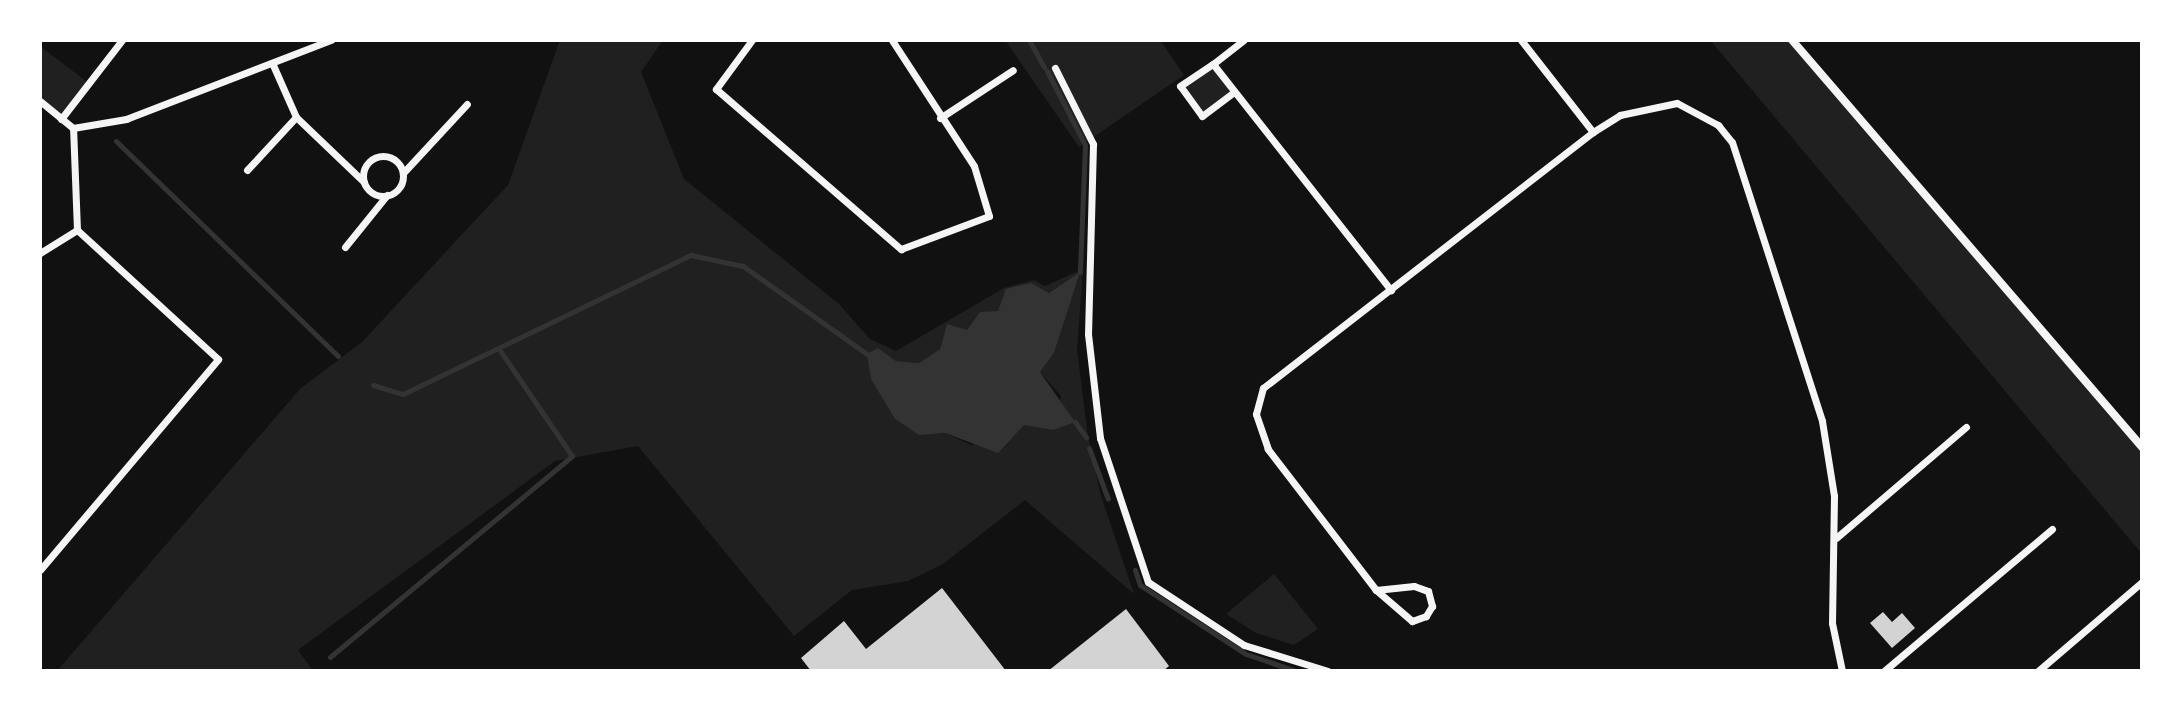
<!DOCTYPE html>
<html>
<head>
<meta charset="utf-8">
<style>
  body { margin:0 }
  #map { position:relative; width:2182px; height:711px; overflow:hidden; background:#111; font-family:"Nunito Sans",sans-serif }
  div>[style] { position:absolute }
  .green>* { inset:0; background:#202020 }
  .water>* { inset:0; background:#333 }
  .stream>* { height:5px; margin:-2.5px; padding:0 2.5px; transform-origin:2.5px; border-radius:2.5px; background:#333 }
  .building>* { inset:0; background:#d3d3d3 }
  .minor>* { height:7px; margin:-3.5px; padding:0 3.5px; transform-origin:3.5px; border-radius:3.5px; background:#f5f5f5 }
  .minor>.ring { margin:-3.5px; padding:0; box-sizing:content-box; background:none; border:7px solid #f5f5f5; border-radius:50% }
  .tertiary>* { height:8px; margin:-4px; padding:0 4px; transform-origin:4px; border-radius:4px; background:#f5f5f5 }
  span { translate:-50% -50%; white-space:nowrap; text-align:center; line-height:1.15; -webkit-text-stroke:8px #fff; paint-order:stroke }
  .frame { position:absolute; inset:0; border:42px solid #fff; pointer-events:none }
</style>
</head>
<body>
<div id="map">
  <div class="green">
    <div style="clip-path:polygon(evenodd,560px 40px,663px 40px,641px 72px,684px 179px,839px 304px,870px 339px,896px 351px,1004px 288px,1034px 280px,1045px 286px,1083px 269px,1077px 349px,1087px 430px,1100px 493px,1134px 594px,1025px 500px,943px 564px,908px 581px,852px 590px,794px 636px,638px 446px,555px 461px,298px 650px,313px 671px,57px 671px,300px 389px,362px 342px,508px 185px,560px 40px,1079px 273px,1054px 353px,1040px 372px,1061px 396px,1053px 430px,1024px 424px,971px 445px,945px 433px,919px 434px,895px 419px,884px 393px,878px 348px,896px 361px,919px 363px,940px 349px,944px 333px,967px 330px,998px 311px,1049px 293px,1079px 273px)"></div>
    <div style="clip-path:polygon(1005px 40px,1160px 40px,1184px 75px,1079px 147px)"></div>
    <div style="clip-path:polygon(1710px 40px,1793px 40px,2142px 447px,2142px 554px)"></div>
    <div style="clip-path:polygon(40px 46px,90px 84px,61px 119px,40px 101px)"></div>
    <div style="clip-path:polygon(1213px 64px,1234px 92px,1202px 116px,1180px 86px)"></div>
    <div style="clip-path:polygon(1274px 574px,1318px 629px,1294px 645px,1256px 633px,1226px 614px)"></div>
  </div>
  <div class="water">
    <div style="clip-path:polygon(1080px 272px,1054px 353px,1040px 372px,1075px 422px,1053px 430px,1024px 425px,998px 453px,945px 433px,919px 435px,895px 419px,871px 379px,867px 354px,878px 348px,896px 361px,919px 363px,940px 349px,947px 324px,967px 330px,980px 312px,998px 311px,1006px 289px,1031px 283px,1049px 293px)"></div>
  </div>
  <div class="stream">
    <div style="left:1029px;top:40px;width:31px;rotate:61deg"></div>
    <div style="left:1047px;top:71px;width:83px;rotate:62.8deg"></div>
    <div style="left:1085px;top:145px;width:127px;rotate:92.3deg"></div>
    <div style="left:116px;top:141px;width:309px;rotate:44.1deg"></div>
    <div style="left:373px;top:385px;width:31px;rotate:17deg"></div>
    <div style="left:403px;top:394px;width:320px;rotate:-25.8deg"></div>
    <div style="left:691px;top:255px;width:53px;rotate:11.9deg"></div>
    <div style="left:743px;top:266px;width:152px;rotate:35.4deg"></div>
    <div style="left:1075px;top:422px;width:19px;rotate:54deg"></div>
    <div style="left:1089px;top:448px;width:54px;rotate:69.6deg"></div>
    <div style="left:1135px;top:570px;width:16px;rotate:72deg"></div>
    <div style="left:1140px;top:585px;width:126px;rotate:33.1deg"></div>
    <div style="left:1246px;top:654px;width:53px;rotate:18.8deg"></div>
    <div style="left:330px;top:657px;width:315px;rotate:-39.7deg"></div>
    <div style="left:572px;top:456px;width:130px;rotate:-124.3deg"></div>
  </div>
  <div class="building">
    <div style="clip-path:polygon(942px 588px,1006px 671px,811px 671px,801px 658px,844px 621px,866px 649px)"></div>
    <div style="clip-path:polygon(1126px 609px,1169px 666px,1163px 671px,1048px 671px)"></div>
    <div style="clip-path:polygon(1883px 612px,1892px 622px,1902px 613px,1915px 628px,1892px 648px,1870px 623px)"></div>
  </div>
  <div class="minor">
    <div style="left:752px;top:40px;width:61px;rotate:126.3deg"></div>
    <div style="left:716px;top:89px;width:245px;rotate:40.9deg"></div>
    <div style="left:901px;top:249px;width:94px;rotate:-20.6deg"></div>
    <div style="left:989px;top:216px;width:52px;rotate:-106.7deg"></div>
    <div style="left:974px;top:166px;width:150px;rotate:-123.1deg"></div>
    <div style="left:1521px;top:40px;width:117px;rotate:52deg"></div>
    <div style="left:1213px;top:64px;width:39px;rotate:-38deg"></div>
    <div style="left:273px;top:65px;width:57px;rotate:66.1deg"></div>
    <div style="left:296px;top:117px;width:94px;rotate:43.7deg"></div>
    <div style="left:1055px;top:68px;width:85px;rotate:63.4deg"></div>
    <div style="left:1093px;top:144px;width:190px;rotate:91.5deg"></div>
    <div style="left:1088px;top:334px;width:105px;rotate:83.4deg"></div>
    <div style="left:1100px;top:438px;width:152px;rotate:71.6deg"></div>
    <div style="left:1148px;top:582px;width:115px;rotate:33.3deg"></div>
    <div style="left:1244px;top:645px;width:88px;rotate:17.2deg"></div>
    <div style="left:1234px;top:92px;width:40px;rotate:143deg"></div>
    <div style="left:1202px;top:116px;width:37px;rotate:-126deg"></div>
    <div style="left:1180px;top:86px;width:40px;rotate:-34deg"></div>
    <div style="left:1213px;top:64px;width:288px;rotate:51.8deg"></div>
    <div style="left:40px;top:101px;width:43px;rotate:39.3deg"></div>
    <div style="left:73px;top:128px;width:54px;rotate:-9.6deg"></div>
    <div style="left:126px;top:119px;width:220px;rotate:-21.1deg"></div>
    <div style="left:940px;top:118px;width:87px;rotate:-33.3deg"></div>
    <div style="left:61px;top:119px;width:100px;rotate:-52.3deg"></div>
    <div class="ring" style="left:363px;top:156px;width:33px;height:33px"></div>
    <div style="left:247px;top:170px;width:72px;rotate:-47.2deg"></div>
    <div style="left:403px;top:173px;width:94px;rotate:-47.2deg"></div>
    <div style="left:345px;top:247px;width:67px;rotate:-51.1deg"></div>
    <div style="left:40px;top:253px;width:44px;rotate:-31.9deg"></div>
    <div style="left:1836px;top:538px;width:171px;rotate:-40.5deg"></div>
    <div style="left:40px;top:570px;width:276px;rotate:-49.8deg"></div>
    <div style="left:218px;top:359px;width:191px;rotate:-137.5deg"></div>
    <div style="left:77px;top:230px;width:102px;rotate:-92.2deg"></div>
    <div style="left:1376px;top:590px;width:38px;rotate:-6deg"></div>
    <div style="left:1414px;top:586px;width:15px;rotate:20deg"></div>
    <div style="left:1428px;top:591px;width:16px;rotate:75deg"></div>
    <div style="left:1432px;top:606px;width:12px;rotate:121deg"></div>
    <div style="left:1426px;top:616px;width:15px;rotate:160deg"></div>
    <div style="left:1412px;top:621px;width:48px;rotate:-139.3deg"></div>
    <div style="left:1376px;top:590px;width:178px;rotate:-127.5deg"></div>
    <div style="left:1268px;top:449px;width:37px;rotate:-109deg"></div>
    <div style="left:1256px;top:414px;width:27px;rotate:-75deg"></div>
    <div style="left:1263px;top:388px;width:418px;rotate:-37.8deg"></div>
    <div style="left:1593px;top:132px;width:32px;rotate:-32deg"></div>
    <div style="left:1620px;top:115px;width:58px;rotate:-11.9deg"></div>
    <div style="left:1677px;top:103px;width:47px;rotate:28.2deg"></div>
    <div style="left:1718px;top:125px;width:22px;rotate:51deg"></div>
    <div style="left:1732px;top:142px;width:293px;rotate:72.1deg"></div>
    <div style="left:1822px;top:421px;width:76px;rotate:80.9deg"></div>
    <div style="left:1834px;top:496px;width:127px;rotate:90.9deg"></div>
    <div style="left:1832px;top:623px;width:49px;rotate:78.2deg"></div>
    <div style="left:1884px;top:671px;width:220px;rotate:-40.2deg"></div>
    <div style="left:2038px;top:671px;width:137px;rotate:-40.6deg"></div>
  </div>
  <div class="tertiary">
    <div style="left:1792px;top:40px;width:537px;rotate:49.31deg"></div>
  </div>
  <div class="frame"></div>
</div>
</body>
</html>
